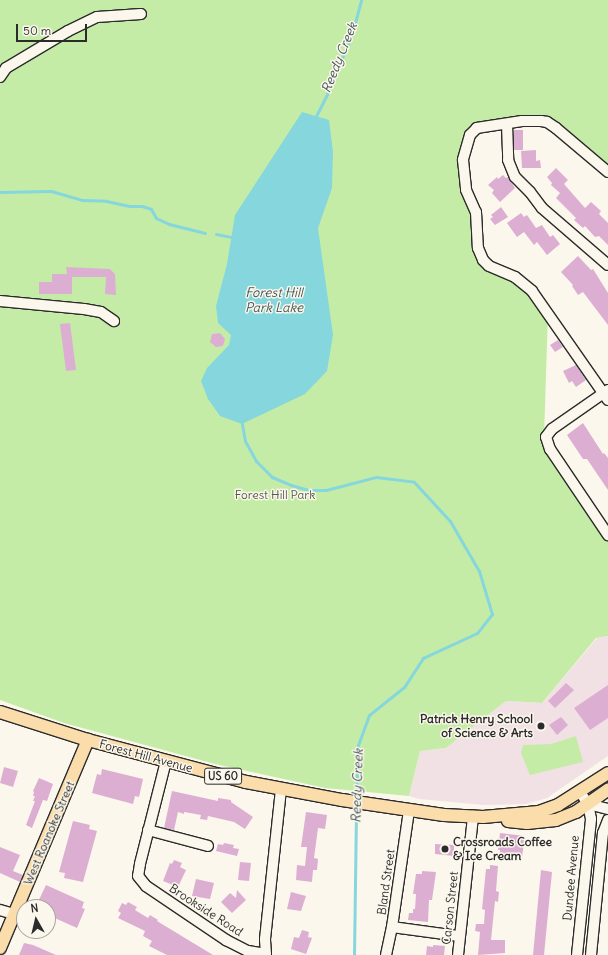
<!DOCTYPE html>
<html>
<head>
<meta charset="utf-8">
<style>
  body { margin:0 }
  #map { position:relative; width:608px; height:955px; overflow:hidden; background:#fbf7ec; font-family:Delius,sans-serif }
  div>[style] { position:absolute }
  .built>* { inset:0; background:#f2e1e4 }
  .green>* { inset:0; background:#c5eca6 }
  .water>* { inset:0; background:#85d6dd }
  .stream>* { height:3px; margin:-1.5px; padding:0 1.5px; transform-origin:1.5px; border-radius:1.5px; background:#85d6dd }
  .building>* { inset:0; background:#dcafd2 }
  .roads { filter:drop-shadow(1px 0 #2b2b2b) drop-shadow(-1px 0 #2b2b2b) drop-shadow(0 1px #2b2b2b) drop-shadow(0 -1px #2b2b2b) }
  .minor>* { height:10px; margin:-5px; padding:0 5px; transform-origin:5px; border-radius:5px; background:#fbf7ec }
  .major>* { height:12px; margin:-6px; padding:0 6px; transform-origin:6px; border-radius:6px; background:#faddab }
  .dots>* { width:11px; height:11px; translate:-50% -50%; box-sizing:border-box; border:2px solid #fbf7ec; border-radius:50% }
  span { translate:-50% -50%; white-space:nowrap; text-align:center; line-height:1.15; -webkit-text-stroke:3px #fbf7ec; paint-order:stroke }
  .shield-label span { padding:1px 3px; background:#fbf7ec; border:1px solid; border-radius:3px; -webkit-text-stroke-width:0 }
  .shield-label { font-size:11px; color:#2b2b2b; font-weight:700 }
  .park-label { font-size:12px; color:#525b4a }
  .poi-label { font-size:12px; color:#2b2b2b; font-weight:700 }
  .right { translate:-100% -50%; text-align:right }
  .left { translate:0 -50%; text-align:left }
  .street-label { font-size:12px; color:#2b2b2b }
  .water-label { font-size:13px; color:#425658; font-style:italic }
  .north { position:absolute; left:16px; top:899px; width:40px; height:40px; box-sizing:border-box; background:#fbf7ec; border:1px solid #a8a59f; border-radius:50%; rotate:352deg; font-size:11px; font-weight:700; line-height:16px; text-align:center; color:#2b2b2b }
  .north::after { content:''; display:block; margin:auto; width:14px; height:18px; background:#2b2b2b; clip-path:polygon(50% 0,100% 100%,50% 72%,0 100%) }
  .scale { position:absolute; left:16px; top:24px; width:71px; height:18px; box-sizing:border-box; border:2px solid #2b2b2b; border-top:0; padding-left:5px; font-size:12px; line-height:14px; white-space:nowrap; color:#2b2b2b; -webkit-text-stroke:3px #fbf7ec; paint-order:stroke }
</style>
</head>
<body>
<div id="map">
  <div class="built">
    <div style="clip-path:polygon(608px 636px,608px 756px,547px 798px,526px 804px,484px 805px,419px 799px,409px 796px,420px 751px,446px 748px,506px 701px,542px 703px,597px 638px)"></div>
  </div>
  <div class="green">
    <div style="clip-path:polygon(0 0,608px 0,608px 172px,547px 123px,480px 128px,465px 150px,467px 193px,481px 256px,516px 276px,548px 311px,544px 439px,608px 534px,608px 636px,596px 638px,542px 703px,506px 701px,446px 748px,420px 751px,409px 796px,325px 788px,215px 764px,64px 723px,0 700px)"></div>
    <div style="clip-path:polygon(576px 736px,583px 762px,530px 775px,521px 753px,523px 745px,551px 744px)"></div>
  </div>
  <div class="water">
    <div style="clip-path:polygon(302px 112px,329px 120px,333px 152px,332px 188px,318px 228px,333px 335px,327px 371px,305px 394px,242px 424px,220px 416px,208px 399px,201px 381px,207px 368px,229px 345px,231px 335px,218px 323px,216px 306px,227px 264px,235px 215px)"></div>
  </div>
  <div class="stream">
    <div style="left:316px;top:116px;width:25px;rotate:-63deg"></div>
    <div style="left:327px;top:94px;width:65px;rotate:-67.4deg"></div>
    <div style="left:352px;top:34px;width:35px;rotate:-75deg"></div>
    <div style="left:0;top:192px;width:51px;rotate:-1.1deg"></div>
    <div style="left:51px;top:191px;width:32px;rotate:16deg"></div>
    <div style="left:82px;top:200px;width:24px;rotate:2deg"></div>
    <div style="left:106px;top:201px;width:25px;rotate:12deg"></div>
    <div style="left:130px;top:206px;width:12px"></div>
    <div style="left:142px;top:206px;width:9px;rotate:18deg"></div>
    <div style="left:151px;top:209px;width:10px;rotate:61deg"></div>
    <div style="left:156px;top:218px;width:14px;rotate:25deg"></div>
    <div style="left:169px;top:224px;width:37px;rotate:14deg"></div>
    <div style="left:216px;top:234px;width:15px;rotate:11deg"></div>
    <div style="left:242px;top:424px;width:17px;rotate:80deg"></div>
    <div style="left:245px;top:441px;width:23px;rotate:61deg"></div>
    <div style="left:256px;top:461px;width:23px;rotate:45deg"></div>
    <div style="left:272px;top:477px;width:21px;rotate:23deg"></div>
    <div style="left:291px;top:485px;width:19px;rotate:16deg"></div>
    <div style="left:309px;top:490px;width:17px"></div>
    <div style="left:326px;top:490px;width:52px;rotate:-14.6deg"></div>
    <div style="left:376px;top:477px;width:38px;rotate:7deg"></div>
    <div style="left:414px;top:482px;width:53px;rotate:47.3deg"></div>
    <div style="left:450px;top:521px;width:58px;rotate:59.9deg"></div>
    <div style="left:479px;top:571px;width:45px;rotate:73.2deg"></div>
    <div style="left:492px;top:614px;width:24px;rotate:128deg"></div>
    <div style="left:477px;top:633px;width:60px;rotate:155.2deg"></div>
    <div style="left:423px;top:658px;width:35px;rotate:123deg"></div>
    <div style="left:404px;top:687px;width:45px;rotate:141.3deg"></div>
    <div style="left:369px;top:715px;width:32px;rotate:110deg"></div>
    <div style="left:358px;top:745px;width:54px;rotate:92.1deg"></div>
    <div style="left:354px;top:955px;width:150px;rotate:-89.2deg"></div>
  </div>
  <div class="building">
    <div style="clip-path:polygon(514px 130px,523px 130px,523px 150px,514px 150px)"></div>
    <div style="clip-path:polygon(536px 150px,536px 161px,540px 160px,541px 168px,522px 168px,521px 151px)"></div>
    <div style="clip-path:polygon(556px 168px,568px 180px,564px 184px,585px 208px,591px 202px,601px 211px,599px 214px,608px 223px,608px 245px,599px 236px,595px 237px,585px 226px,583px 228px,574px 220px,576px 218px,556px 198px,560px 193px,551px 185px,552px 183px,547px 177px)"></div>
    <div style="clip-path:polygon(503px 175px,506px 178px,508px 177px,515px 188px,500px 202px,492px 193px,494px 190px,488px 185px,497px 177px,498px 179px)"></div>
    <div style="clip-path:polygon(501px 207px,508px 217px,495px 225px,490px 219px,493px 217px,491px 215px)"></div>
    <div style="clip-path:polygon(521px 213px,524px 217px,527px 215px,536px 228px,542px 225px,550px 237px,553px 235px,560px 244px,547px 255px,537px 242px,534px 245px,524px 232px,517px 237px,507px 223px)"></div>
    <div style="clip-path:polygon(578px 256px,591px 270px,593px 269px,608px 293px,608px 325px,583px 292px,578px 295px,572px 286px,573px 285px,561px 272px)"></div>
    <div style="clip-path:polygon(66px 267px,110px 269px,115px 274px,116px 295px,105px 294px,106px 277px,72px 277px,72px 294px,39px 294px,39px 282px,52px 282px,52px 274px,67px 274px)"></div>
    <div style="clip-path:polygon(70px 323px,76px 370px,66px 371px,60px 324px)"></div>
    <div style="clip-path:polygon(220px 333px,225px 339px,223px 346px,216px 347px,210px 342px,212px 334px)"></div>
    <div style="clip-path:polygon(558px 340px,563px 347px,555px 352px,550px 345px)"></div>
    <div style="clip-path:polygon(576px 365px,586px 380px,576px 387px,572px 381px,569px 383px,563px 371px)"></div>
    <div style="clip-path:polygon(583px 423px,603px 454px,604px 453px,608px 458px,608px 490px,587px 459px,583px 459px,567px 435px)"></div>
    <div style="clip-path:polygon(566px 683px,574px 690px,555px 708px,548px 701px)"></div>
    <div style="clip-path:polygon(608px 685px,608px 718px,590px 730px,574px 708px)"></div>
    <div style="clip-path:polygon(561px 717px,568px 725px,557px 735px,549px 725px)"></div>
    <div style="clip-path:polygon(4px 767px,18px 771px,13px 787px,0 783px)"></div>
    <div style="clip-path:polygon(102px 769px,143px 779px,139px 797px,135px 796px,133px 804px,92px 793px,97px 774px,101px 775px)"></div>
    <div style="clip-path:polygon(39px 778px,53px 784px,47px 801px,43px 800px,32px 828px,26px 825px,35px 801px,33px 801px,35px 796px,33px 796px,34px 792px,33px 791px)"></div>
    <div style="clip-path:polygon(172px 791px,218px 801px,218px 798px,231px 800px,231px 802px,253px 817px,245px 829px,234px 822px,208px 816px,207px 820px,200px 819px,201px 815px,184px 812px,184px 814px,178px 812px,174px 830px,164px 828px)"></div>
    <div style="clip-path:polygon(306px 812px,327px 815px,325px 829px,318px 828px,314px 858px,318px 859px,317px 870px,313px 870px,312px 882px,296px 880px,297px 865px,305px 866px,307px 847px,301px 847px)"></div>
    <div style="clip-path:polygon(73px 821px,90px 825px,89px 829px,97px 831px,83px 882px,64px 878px,65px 873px,59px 872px)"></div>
    <div style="clip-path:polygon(500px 833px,525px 836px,522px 857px,500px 856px,500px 850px,498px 850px)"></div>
    <div style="clip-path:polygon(224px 843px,234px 845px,233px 848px,239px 849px,237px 856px,216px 851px,218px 844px,223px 845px)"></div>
    <div style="clip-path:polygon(435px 844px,454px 845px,454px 856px,435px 854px)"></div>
    <div style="clip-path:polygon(0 847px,20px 855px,13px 871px,23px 875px,20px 882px,0 873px)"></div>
    <div style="clip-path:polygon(174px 860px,182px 863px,180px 867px,186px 870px,179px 885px,174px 883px,173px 885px,163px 881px,170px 863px,172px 864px)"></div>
    <div style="clip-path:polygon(240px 862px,251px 863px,249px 881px,238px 880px)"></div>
    <div style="clip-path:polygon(490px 865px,498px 866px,496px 891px,499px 892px,498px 902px,495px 901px,491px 940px,505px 940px,505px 953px,478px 955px,480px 932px,475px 931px,476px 924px,484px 924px,485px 910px,482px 909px,486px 869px,490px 869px)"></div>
    <div style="clip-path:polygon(541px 870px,552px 872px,544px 955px,533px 955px)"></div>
    <div style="clip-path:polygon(422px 871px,436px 872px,432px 900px,429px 900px,428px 922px,408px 920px,409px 913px,413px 913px,413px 909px,415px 909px,416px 894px,413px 894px,416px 874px,422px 874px)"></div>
    <div style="clip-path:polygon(196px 879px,214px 883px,210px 899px,192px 896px)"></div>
    <div style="clip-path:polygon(46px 885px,84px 902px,82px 908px,85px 909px,77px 928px,48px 915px,48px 907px,40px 907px,42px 904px,38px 902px)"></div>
    <div style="clip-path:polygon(237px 890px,246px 900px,232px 913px,221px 902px,230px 893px,236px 898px)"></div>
    <div style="clip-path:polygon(291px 892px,306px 896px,301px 911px,287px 909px)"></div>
    <div style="clip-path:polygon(128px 902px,137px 907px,135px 910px,148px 918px,150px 915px,158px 920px,157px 921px,213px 955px,167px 955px,149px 946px,152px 941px,143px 936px,145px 931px,118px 918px,121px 913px,118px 911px,122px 903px,126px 905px)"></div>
    <div style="clip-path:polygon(302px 930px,309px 932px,308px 937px,312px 938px,306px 954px,291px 949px,294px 937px,299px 938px)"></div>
    <div style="clip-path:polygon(24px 943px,33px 945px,56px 955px,19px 955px)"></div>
    <div style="clip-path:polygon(433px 945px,445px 946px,444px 955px,426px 955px,427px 946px,433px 947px)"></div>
  </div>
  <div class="roads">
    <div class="minor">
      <div style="left:0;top:77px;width:11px;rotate:-56deg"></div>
      <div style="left:6px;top:68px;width:72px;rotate:-30.8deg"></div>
      <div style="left:68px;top:31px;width:32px;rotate:-26deg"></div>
      <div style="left:97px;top:17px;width:44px;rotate:-3.9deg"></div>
      <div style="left:507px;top:124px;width:36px;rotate:88deg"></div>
      <div style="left:508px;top:160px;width:18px;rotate:68deg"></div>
      <div style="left:515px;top:177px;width:21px;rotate:45deg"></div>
      <div style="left:530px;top:192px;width:20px;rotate:53deg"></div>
      <div style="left:542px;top:208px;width:87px;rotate:40.8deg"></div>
      <div style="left:608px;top:172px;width:68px;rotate:-139.8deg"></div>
      <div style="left:556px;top:128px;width:11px;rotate:-146deg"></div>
      <div style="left:547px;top:122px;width:6px;rotate:-171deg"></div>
      <div style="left:541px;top:121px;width:19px;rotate:180deg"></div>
      <div style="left:522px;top:121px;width:46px;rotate:171.2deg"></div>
      <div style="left:477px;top:128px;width:10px;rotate:135deg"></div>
      <div style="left:470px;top:135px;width:26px;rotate:106deg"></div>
      <div style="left:463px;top:160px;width:30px;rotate:84deg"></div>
      <div style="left:466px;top:190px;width:24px;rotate:66deg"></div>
      <div style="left:476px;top:212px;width:36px;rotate:87deg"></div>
      <div style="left:478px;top:248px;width:13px;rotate:67deg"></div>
      <div style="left:483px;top:260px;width:8px;rotate:45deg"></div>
      <div style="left:489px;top:266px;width:28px;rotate:23deg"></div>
      <div style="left:515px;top:277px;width:22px;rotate:39deg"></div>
      <div style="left:532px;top:291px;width:133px;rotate:55.1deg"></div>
      <div style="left:0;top:301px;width:84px;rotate:5.4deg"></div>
      <div style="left:84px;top:309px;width:17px;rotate:10deg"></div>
      <div style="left:101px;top:312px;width:16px;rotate:35deg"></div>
      <div style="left:608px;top:390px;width:68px;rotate:145.1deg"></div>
      <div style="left:552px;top:429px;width:10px;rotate:127deg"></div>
      <div style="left:546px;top:437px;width:13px;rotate:72deg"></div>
      <div style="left:550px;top:449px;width:104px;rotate:56deg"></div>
      <div style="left:166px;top:761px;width:106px;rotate:104.2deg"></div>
      <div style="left:140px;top:864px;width:12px;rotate:99deg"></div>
      <div style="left:138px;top:876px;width:13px;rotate:51deg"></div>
      <div style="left:146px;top:886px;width:97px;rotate:34deg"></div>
      <div style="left:226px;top:940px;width:25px;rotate:27deg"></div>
      <div style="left:248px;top:951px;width:18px;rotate:9deg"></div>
      <div style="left:266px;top:954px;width:15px;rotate:-94deg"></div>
      <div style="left:265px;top:939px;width:151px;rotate:-83.9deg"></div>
      <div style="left:580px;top:792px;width:14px;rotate:56deg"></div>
      <div style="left:588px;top:804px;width:21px;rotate:14deg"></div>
      <div style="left:148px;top:830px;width:62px;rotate:14.9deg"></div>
      <div style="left:0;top:910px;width:15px;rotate:16deg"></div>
      <div style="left:392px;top:927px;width:68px;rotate:7.7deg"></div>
      <div style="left:386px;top:955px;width:29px;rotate:-78deg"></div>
      <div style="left:392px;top:927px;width:117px;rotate:-81.7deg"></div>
      <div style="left:458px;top:955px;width:140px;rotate:-83.8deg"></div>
      <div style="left:577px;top:955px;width:137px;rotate:-84.1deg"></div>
      <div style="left:591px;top:819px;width:15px;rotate:-101deg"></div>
      <div style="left:591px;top:955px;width:123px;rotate:-84.4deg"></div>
      <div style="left:603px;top:833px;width:14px;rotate:-69deg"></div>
    </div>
    <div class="major">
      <div style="left:0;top:712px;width:92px;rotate:17.7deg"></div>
      <div style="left:88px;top:740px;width:163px;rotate:14.9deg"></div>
      <div style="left:246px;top:782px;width:98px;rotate:10.6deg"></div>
      <div style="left:342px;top:800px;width:103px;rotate:8.4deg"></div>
      <div style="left:444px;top:815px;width:39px;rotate:3deg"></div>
      <div style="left:483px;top:817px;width:56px;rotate:-5.1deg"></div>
      <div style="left:539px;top:812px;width:20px;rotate:-20deg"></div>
      <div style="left:558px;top:805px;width:59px;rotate:-32.6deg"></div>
      <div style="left:508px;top:821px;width:19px;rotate:6deg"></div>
      <div style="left:527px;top:823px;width:29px;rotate:-6deg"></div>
      <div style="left:556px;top:820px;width:22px;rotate:-22deg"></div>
      <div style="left:576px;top:812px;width:39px;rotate:-35deg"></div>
      <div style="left:0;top:948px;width:226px;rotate:-67.1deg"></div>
    </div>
  </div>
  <div class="dots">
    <div style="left:541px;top:726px;background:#2b2b2b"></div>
    <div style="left:445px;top:849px;background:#2b2b2b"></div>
  </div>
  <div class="shield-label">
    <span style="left:223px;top:776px">US 60</span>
  </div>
  <div class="park-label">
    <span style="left:275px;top:495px">Forest Hill Park</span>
  </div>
  <div class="poi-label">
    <span class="right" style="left:533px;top:726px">Patrick Henry School<br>of Science &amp; Arts</span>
    <span class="left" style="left:453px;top:849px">Crossroads Coffee<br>&amp; Ice Cream</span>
  </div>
  <div class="street-label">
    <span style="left:146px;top:756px;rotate:15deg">Forest Hill Avenue</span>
    <span style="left:49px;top:833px;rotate:-67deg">West Roanoke Street</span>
    <span style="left:571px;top:878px;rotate:-85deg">Dundee Avenue</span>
    <span style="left:386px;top:882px;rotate:-82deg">Bland Street</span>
    <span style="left:450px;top:908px;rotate:-84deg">Carson Street</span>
    <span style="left:206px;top:910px;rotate:33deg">Brookside Road</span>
  </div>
  <div class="water-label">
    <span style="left:340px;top:58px;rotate:-68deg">Reedy Creek</span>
    <span style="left:274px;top:301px">Forest Hill<br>Park Lake</span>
    <span style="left:358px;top:786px;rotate:-88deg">Reedy Creek</span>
  </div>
  <div class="north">N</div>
  <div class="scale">50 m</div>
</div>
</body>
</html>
